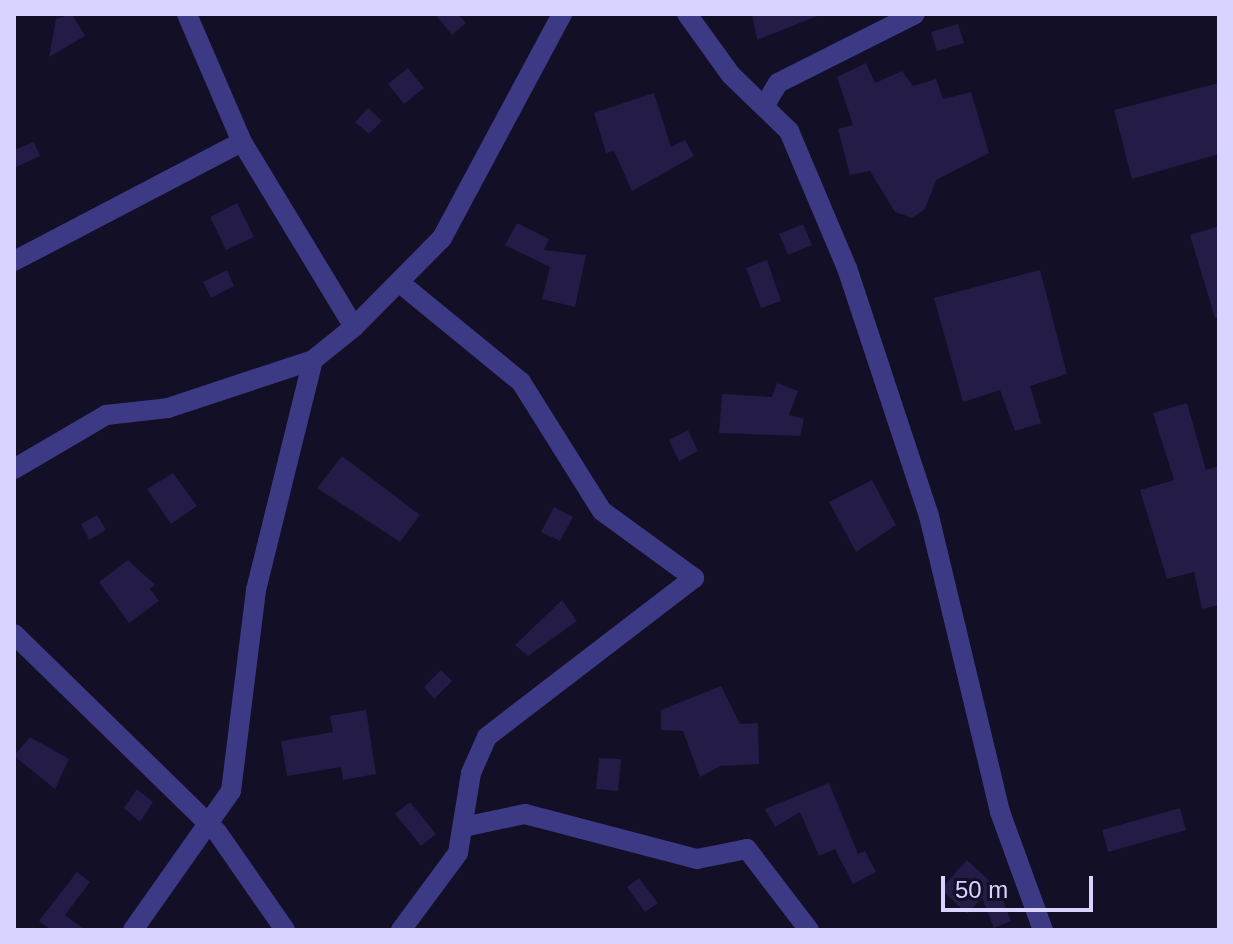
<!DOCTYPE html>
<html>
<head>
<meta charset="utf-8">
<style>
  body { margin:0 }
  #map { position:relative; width:1233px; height:944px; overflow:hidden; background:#130f26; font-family:Helvetica,sans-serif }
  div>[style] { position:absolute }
  .building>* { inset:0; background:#241b47 }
  .street>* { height:20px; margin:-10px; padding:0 10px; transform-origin:10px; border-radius:10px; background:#3d3a85 }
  span { translate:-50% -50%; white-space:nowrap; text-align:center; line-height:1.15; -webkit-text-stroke:8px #130f26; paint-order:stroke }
  .frame { position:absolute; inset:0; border:16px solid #d9d4ff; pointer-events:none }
  .scale { position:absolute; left:941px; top:876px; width:152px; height:36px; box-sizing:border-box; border:4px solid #d9d4ff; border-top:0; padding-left:10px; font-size:24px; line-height:28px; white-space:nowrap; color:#d9d4ff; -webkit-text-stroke:6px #130f26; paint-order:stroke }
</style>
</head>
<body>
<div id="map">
  <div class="building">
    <div style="clip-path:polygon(72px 14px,85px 36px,49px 57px,56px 19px)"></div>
    <div style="clip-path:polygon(435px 14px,458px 14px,466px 23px,452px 35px)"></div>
    <div style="clip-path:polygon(752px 14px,820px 14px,820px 15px,757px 40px)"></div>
    <div style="clip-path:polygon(958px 24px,964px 43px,937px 51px,931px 32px)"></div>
    <div style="clip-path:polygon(866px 63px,875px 83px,902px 71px,913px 86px,936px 79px,943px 99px,971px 92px,989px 153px,936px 180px,925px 209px,912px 218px,895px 212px,870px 171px,850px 175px,838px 129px,853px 125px,837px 77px)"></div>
    <div style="clip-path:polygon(408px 68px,424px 88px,404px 104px,388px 84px)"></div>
    <div style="clip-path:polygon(1219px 83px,1219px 154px,1132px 179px,1114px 110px)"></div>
    <div style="clip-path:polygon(654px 93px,671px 147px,685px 140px,694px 156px,632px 191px,614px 151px,606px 153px,594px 113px)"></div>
    <div style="clip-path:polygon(368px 108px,382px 121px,369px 134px,355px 122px)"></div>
    <div style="clip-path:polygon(34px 142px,40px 156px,14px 168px,14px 150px)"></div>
    <div style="clip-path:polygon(237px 203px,254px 237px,226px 250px,210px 217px)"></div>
    <div style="clip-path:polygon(517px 223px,549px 239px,544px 250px,586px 255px,575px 307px,542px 299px,550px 267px,505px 245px)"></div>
    <div style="clip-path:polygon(803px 224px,812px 245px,788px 255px,779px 234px)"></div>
    <div style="clip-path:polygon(1219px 226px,1219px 317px,1215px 318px,1190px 235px)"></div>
    <div style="clip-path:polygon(767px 260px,781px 301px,761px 308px,746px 268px)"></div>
    <div style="clip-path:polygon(227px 270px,234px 286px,211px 298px,203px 282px)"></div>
    <div style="clip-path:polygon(1040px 270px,1067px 374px,1030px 386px,1041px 423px,1015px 431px,1000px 390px,963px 402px,934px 298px)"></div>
    <div style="clip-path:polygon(777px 383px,798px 391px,789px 415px,804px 419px,800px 436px,719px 433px,722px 394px,772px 397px)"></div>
    <div style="clip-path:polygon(1187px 403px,1206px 470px,1219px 466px,1219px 605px,1202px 609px,1194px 572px,1167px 579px,1140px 490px,1174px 480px,1153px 413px)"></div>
    <div style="clip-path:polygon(688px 430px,698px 451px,679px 461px,669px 440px)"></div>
    <div style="clip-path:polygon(342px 456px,420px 515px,400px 542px,317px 488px)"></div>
    <div style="clip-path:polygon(173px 473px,197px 506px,171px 524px,147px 489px)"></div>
    <div style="clip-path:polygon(872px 480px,896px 525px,856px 552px,829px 502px)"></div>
    <div style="clip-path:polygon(554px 507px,573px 517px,560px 541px,541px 532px)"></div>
    <div style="clip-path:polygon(97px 515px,106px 530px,89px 540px,81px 524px)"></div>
    <div style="clip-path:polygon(128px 560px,155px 585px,150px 589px,159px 601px,129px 623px,99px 582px)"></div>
    <div style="clip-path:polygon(562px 600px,577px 621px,528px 656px,515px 645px)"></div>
    <div style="clip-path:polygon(441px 670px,452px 681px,434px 699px,424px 687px)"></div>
    <div style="clip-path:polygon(721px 686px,740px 724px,758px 723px,759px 764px,720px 766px,700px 777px,683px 731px,661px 730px,661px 710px)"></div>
    <div style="clip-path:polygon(366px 710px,376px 774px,343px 780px,341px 767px,287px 776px,281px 741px,333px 732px,330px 716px)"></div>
    <div style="clip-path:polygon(30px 737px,69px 759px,55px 789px,14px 756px)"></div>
    <div style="clip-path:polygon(599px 758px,621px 759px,618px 791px,596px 789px)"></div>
    <div style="clip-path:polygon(829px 783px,858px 854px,865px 851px,876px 872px,853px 884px,835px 849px,819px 856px,800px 812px,775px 827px,765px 809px)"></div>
    <div style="clip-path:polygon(137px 789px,153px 802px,140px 822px,124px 808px)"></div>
    <div style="clip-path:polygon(410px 802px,436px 834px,421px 846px,395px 814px)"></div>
    <div style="clip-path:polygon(1180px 808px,1186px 830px,1108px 852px,1102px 830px)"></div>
    <div style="clip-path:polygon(967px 860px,999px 890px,1011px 921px,994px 928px,982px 898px,967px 914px,941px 889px)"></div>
    <div style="clip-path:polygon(77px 872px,90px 882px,65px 915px,85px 930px,51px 930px,39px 921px)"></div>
    <div style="clip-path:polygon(639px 878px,658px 903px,645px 912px,627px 887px)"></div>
  </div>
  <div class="street">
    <div style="left:687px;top:14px;width:75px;rotate:54.2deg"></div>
    <div style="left:731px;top:75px;width:81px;rotate:44deg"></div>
    <div style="left:789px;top:131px;width:149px;rotate:67.1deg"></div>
    <div style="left:847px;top:268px;width:261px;rotate:71.7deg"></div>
    <div style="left:929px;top:516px;width:304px;rotate:76.5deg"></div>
    <div style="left:1000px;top:812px;width:126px;rotate:70deg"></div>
    <div style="left:766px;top:103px;width:23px;rotate:-59deg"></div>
    <div style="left:778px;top:83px;width:153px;rotate:-26.7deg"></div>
    <div style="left:14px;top:261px;width:257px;rotate:-27.6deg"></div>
    <div style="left:400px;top:283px;width:156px;rotate:39.3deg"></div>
    <div style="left:521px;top:382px;width:152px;rotate:57.9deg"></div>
    <div style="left:602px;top:511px;width:114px;rotate:36.1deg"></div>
    <div style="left:694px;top:578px;width:261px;rotate:142.5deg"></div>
    <div style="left:487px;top:737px;width:39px;rotate:114deg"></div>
    <div style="left:471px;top:773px;width:81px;rotate:99.2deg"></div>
    <div style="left:458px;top:853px;width:96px;rotate:126.5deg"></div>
    <div style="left:354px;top:327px;width:125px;rotate:-45.3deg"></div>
    <div style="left:442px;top:238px;width:254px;rotate:-61.8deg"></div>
    <div style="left:14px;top:469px;width:107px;rotate:-30.4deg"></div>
    <div style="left:106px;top:415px;width:62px;rotate:-6.4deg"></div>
    <div style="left:168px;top:408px;width:153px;rotate:-18.3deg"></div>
    <div style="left:14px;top:634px;width:284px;rotate:44.3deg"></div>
    <div style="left:217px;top:832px;width:119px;rotate:55.2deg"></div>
    <div style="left:468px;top:826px;width:58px;rotate:-11.9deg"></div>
    <div style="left:525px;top:814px;width:178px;rotate:14.7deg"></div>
    <div style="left:697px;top:859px;width:51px;rotate:-11.3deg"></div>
    <div style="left:747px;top:849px;width:102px;rotate:52.6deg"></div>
    <div style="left:133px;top:930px;width:170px;rotate:-54.8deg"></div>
    <div style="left:231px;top:791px;width:203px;rotate:-82.9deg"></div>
    <div style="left:256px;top:590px;width:237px;rotate:-76.1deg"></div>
    <div style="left:313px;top:360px;width:53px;rotate:-38.8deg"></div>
    <div style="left:354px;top:327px;width:216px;rotate:-121.2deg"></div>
    <div style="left:242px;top:142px;width:139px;rotate:-113.3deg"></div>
  </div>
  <div class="frame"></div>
  <div class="scale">50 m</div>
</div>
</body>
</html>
